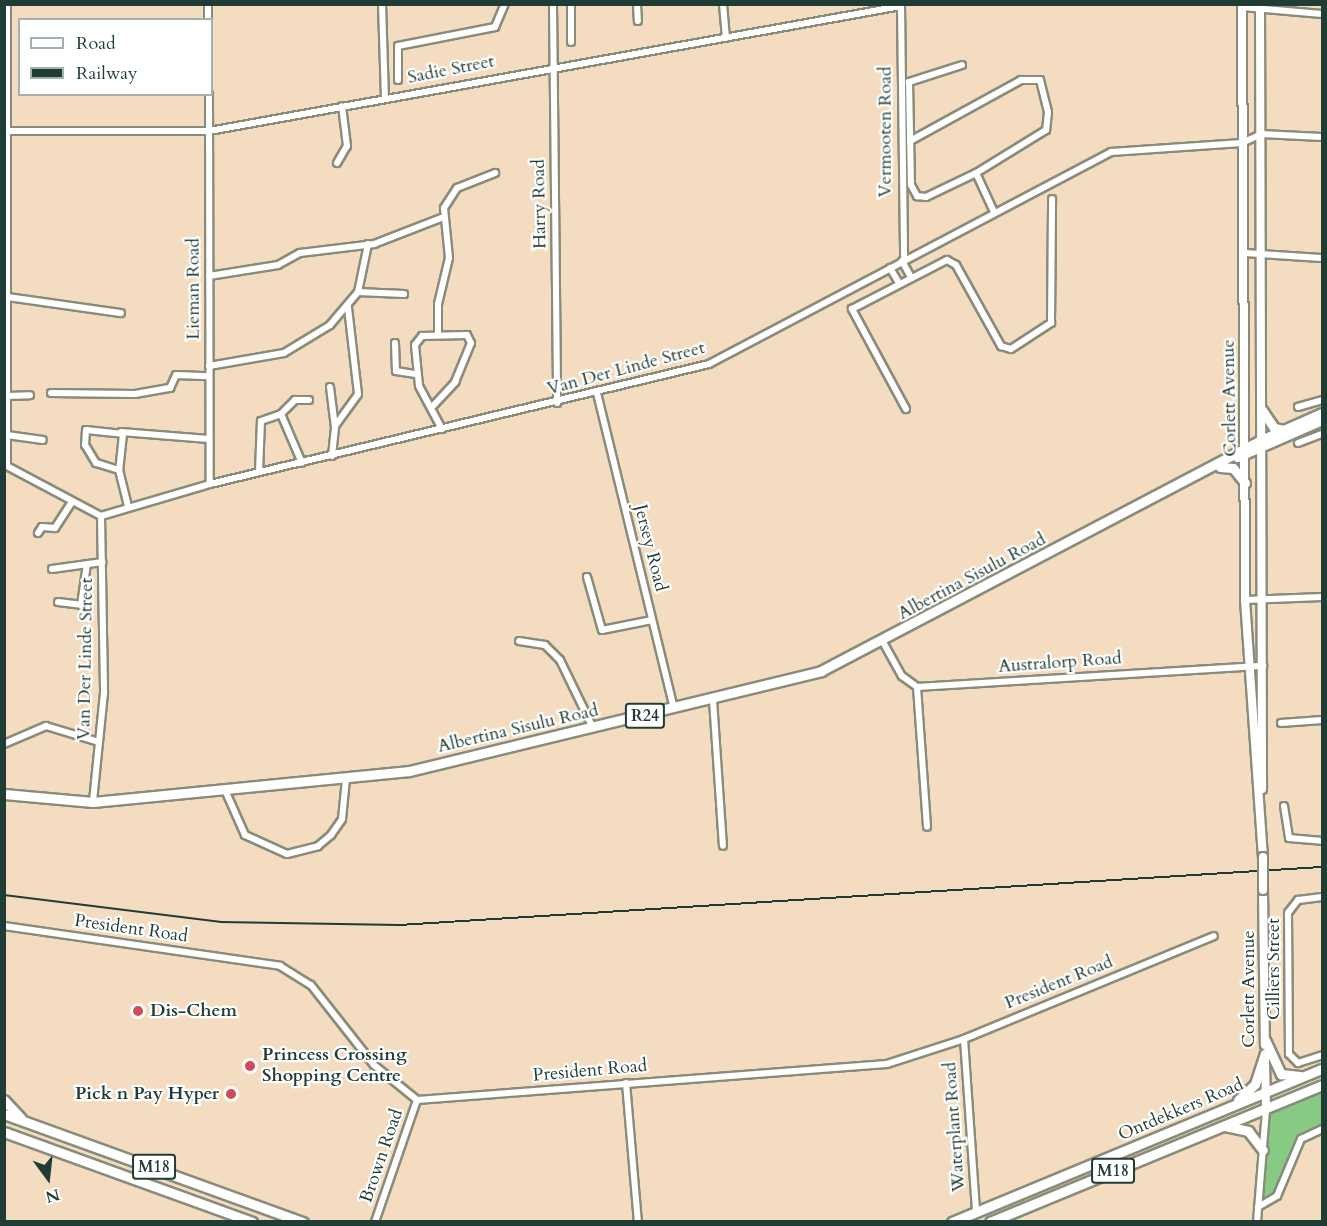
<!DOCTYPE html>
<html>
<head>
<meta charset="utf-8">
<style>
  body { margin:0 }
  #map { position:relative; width:1327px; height:1226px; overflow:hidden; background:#f3dcbf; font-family:Cardo,serif }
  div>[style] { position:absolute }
  .green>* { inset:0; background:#86ca84 }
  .roads { filter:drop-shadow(2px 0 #898c7a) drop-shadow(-2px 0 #898c7a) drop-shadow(0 2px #898c7a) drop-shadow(0 -2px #898c7a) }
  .minor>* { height:6px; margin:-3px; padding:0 3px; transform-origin:3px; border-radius:3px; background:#fff }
  .tertiary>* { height:8px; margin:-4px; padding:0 4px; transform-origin:4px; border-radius:4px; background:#fff }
  .primary>* { height:9px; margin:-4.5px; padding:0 4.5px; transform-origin:4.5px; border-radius:4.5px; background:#fff }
  .rail>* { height:2px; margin:-1px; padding:0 1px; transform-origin:1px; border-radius:1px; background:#1f3d34 }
  .bridges { filter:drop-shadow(2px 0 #898c7a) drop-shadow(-2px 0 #898c7a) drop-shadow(0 2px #898c7a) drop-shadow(0 -2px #898c7a) }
  .tertiary-bridge>* { height:8px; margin:-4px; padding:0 4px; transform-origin:4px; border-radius:4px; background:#fff }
  .dots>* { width:16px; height:16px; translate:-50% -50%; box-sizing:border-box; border:3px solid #fff; border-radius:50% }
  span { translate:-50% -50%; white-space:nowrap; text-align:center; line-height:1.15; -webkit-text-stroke:4.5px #fff; paint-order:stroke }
  .shield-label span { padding:2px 4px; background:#fff; border:2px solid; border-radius:4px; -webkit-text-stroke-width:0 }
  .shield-label { font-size:16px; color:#1f3d34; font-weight:700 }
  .street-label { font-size:18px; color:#1f3d34 }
  .poi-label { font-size:18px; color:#1f3d34; font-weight:700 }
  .left { translate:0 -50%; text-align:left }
  .right { translate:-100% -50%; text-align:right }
  .frame { position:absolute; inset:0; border:6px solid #1f3d34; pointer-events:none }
  .legend { position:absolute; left:18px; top:18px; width:195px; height:78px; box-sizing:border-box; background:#fff; border:2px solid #a5b1ae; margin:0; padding:8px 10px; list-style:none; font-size:18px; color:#1f3d34 }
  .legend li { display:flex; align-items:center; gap:12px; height:30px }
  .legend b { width:30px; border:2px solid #a5b1ae }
  .north { position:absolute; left:18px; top:1148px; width:60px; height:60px; -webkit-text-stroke:4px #fff; paint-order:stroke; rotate:165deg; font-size:16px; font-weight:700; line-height:24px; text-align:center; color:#1f3d34 }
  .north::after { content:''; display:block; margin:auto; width:21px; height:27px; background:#1f3d34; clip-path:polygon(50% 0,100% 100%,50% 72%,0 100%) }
</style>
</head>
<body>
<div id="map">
  <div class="green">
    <div style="clip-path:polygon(1322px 1085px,1322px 1129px,1305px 1135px,1277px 1196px,1258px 1207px,1266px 1109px)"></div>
  </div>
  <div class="roads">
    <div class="minor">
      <div style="left:208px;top:4px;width:16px;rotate:90deg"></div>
      <div style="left:382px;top:4px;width:94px;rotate:88.2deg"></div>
      <div style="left:553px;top:4px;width:399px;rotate:89.4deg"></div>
      <div style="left:571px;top:4px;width:38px;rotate:90deg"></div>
      <div style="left:637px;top:4px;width:17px;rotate:87deg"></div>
      <div style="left:723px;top:4px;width:34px;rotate:85deg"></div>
      <div style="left:901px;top:4px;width:256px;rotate:89.3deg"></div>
      <div style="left:1242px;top:7px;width:80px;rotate:5deg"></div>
      <div style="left:962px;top:65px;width:56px;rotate:162.2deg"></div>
      <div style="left:909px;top:82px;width:103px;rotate:88.9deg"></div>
      <div style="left:911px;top:185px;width:13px;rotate:61deg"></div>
      <div style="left:917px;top:196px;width:9px;rotate:6deg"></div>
      <div style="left:926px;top:197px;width:55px;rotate:-25.6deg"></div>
      <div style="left:976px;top:173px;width:43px;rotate:65.2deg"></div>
      <div style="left:398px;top:80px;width:34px;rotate:-90deg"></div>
      <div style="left:398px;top:46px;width:99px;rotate:-11.1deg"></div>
      <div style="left:495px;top:27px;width:25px;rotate:-67deg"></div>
      <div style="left:209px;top:94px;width:390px;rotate:89.9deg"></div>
      <div style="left:4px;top:131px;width:205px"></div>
      <div style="left:209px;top:131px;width:703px;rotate:-10.24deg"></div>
      <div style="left:910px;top:141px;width:127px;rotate:-28.8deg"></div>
      <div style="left:1021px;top:80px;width:19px"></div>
      <div style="left:1040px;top:80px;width:33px;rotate:76deg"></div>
      <div style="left:1048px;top:112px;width:18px;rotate:96deg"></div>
      <div style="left:1046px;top:130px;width:82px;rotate:148.4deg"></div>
      <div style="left:337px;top:163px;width:20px;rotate:-60deg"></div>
      <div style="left:347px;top:146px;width:40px;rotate:-97.1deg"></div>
      <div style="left:1244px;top:253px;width:78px;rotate:3.7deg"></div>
      <div style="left:902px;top:261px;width:18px;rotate:61deg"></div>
      <div style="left:890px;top:268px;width:17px;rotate:59deg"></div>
      <div style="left:209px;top:276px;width:70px;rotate:-9.1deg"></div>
      <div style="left:278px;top:265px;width:25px;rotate:-29deg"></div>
      <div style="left:300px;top:253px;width:75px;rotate:-6.9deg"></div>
      <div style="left:374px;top:244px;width:72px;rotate:-21.2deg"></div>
      <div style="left:358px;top:292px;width:46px;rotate:2.5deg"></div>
      <div style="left:7px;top:297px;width:115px;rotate:8deg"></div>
      <div style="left:438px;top:333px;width:29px;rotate:-90deg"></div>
      <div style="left:438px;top:304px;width:47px;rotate:-76.6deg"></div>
      <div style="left:449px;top:258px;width:50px;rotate:-95.7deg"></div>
      <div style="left:444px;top:208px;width:24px;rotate:-57deg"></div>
      <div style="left:457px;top:188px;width:41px;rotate:-21.5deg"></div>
      <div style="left:395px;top:343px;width:28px;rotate:88deg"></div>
      <div style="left:396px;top:371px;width:20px;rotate:9deg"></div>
      <div style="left:209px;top:366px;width:76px;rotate:-9.8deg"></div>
      <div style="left:284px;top:353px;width:54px;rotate:-31.3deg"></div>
      <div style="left:330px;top:325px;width:43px;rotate:-49.7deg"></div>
      <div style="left:358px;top:292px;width:49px;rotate:-78.2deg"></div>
      <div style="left:330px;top:387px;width:39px;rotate:83deg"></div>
      <div style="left:51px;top:393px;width:84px;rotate:0.7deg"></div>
      <div style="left:135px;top:394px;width:36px;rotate:-10deg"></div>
      <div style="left:170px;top:388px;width:14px;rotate:-65deg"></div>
      <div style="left:176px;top:375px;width:33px;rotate:2deg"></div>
      <div style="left:597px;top:393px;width:325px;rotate:76.3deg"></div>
      <div style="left:7px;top:396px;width:23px;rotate:-2deg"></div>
      <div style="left:433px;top:406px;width:33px;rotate:-47deg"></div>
      <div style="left:455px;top:382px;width:42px;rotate:-67.7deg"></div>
      <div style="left:471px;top:343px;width:9px;rotate:-117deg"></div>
      <div style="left:467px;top:335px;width:45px;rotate:178.7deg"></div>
      <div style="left:422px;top:336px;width:11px;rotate:128deg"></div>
      <div style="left:415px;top:345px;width:41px;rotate:84.4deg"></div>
      <div style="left:419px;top:386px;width:49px;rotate:61.9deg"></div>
      <div style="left:1298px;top:407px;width:25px;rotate:-16deg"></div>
      <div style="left:906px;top:409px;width:114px;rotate:-118.4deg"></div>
      <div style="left:852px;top:309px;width:107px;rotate:-27.3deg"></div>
      <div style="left:947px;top:260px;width:10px;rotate:29deg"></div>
      <div style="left:956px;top:265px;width:93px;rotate:60.9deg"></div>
      <div style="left:1001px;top:346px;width:10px;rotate:17deg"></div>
      <div style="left:1011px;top:349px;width:48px;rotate:-33deg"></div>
      <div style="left:1051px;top:323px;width:124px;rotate:-89.5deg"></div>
      <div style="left:281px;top:414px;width:20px;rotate:-45deg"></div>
      <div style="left:295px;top:400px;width:14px"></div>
      <div style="left:121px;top:432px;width:88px;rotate:4.5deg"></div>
      <div style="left:7px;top:435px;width:36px;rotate:8deg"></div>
      <div style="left:1298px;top:443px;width:26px;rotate:-21deg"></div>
      <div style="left:332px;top:456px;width:30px;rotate:-84deg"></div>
      <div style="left:335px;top:426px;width:39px;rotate:-54deg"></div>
      <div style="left:358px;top:394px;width:88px;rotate:-96.6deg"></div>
      <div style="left:5px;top:465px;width:109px;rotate:28deg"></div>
      <div style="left:101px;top:516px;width:177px;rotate:89deg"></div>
      <div style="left:104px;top:693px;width:110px;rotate:95.8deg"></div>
      <div style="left:7px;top:466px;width:462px;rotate:-90deg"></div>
      <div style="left:119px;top:470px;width:24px;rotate:-163deg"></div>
      <div style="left:96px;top:463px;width:21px;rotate:-121deg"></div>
      <div style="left:85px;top:445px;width:15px;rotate:-86deg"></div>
      <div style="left:86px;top:430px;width:37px;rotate:6deg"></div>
      <div style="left:123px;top:434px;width:36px;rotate:96deg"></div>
      <div style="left:119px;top:470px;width:38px;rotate:76deg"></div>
      <div style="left:259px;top:472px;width:51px;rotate:-87.8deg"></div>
      <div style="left:261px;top:421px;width:21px;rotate:-19deg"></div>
      <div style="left:281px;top:414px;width:53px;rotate:66.8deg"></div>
      <div style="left:101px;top:516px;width:114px;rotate:-16.4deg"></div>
      <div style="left:210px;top:484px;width:513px;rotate:-13.52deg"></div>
      <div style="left:709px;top:364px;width:454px;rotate:-27.8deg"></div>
      <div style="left:1111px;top:152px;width:131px;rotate:-3.9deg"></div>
      <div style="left:1242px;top:143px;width:21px;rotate:-25deg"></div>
      <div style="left:1261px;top:134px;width:61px;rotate:2.8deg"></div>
      <div style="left:38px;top:533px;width:7px;rotate:-56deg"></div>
      <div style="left:42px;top:527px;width:13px;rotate:4deg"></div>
      <div style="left:55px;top:528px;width:31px;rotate:-57deg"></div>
      <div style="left:52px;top:569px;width:51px;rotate:-7.8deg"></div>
      <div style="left:587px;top:577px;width:55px;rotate:74.2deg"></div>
      <div style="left:602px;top:630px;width:51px;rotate:-11.3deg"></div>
      <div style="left:1245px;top:600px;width:77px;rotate:-2.2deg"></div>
      <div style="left:58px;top:602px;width:23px;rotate:7deg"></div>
      <div style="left:81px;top:605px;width:41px;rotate:-81.7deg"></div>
      <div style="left:519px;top:641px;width:26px;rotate:9deg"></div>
      <div style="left:545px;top:645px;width:21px;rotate:45deg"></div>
      <div style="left:560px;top:660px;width:76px;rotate:64.1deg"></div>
      <div style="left:883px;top:642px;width:39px;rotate:61deg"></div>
      <div style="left:902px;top:676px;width:19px;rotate:36deg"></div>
      <div style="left:917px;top:687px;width:347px;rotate:-3.5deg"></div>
      <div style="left:917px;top:687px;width:140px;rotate:85.9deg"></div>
      <div style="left:713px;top:700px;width:146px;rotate:86.1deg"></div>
      <div style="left:1281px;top:723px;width:41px;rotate:-4.2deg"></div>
      <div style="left:4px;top:744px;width:46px;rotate:-23.2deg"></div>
      <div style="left:46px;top:726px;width:55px;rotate:16.8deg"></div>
      <div style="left:225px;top:790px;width:49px;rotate:66deg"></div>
      <div style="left:245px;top:835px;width:46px;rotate:24.3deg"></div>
      <div style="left:287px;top:854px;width:32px;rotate:-14deg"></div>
      <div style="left:318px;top:846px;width:17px;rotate:-40deg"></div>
      <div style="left:331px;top:835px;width:19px;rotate:-55deg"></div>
      <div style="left:342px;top:819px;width:40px;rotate:-84.3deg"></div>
      <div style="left:1284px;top:806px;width:32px;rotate:81deg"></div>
      <div style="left:1289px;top:838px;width:33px;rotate:5deg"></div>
      <div style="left:1322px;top:897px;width:24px;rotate:173deg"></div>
      <div style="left:1298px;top:900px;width:16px;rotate:128deg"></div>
      <div style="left:1288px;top:913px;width:141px;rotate:89.6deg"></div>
      <div style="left:1289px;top:1054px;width:13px;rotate:45deg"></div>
      <div style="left:1298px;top:1063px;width:25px;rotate:-18deg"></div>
      <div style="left:4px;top:926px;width:279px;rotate:8.2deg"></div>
      <div style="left:280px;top:966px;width:36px;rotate:32deg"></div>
      <div style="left:311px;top:985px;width:102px;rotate:51.8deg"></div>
      <div style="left:374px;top:1065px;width:55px;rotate:39.1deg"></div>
      <div style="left:417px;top:1100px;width:471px;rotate:-4.4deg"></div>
      <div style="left:887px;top:1064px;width:81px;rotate:-18deg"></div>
      <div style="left:964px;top:1039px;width:270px;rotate:-22.4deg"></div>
      <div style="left:964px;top:1039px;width:173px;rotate:86deg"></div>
      <div style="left:626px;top:1083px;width:140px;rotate:85.1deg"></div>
      <div style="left:1258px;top:1207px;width:22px;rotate:-30deg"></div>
      <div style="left:1277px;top:1196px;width:62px;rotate:-67.2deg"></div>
      <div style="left:1301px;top:1139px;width:23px;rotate:-25deg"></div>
      <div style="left:375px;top:1222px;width:129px;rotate:-71deg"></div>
      <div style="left:1257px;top:1222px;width:113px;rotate:-85.4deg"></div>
    </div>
    <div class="tertiary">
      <div style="left:1242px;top:4px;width:596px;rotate:89.71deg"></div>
      <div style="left:1245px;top:600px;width:258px;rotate:86deg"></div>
      <div style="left:1260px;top:4px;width:785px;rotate:89.85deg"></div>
      <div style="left:1263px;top:890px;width:155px;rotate:89.3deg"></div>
      <div style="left:1265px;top:1060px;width:49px;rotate:88.8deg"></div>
    </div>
    <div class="primary">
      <div style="left:1262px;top:410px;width:22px;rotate:56deg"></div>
      <div style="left:1274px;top:428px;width:10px;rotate:11deg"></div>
      <div style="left:1237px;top:457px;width:93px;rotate:-23.5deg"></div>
      <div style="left:1220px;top:467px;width:13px;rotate:4deg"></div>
      <div style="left:1233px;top:468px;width:19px;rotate:51deg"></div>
      <div style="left:4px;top:794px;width:89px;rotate:5.1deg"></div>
      <div style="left:93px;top:802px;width:318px;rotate:-5.6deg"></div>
      <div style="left:409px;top:771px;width:424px;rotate:-13.6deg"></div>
      <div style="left:821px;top:671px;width:499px;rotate:-27.7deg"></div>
      <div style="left:1263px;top:439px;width:64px;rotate:-23.8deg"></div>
      <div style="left:1265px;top:1040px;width:38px;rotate:65deg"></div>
      <div style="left:1281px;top:1074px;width:19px;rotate:6deg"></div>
      <div style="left:4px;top:1100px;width:25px;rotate:47deg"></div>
      <div style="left:1238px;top:1100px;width:23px;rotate:-43deg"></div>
      <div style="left:1255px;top:1084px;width:32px;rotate:-72deg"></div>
      <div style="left:4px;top:1114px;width:318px;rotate:19.9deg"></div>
      <div style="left:1225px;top:1126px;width:24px;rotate:12deg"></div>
      <div style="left:1248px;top:1131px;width:24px;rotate:52deg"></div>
      <div style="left:4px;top:1132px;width:264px;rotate:19.9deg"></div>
      <div style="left:952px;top:1222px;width:400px;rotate:-22.5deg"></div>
      <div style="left:990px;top:1222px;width:359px;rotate:-22.4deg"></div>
    </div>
  </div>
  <div class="rail">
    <div style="left:4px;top:895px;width:219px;rotate:7.1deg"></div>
    <div style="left:221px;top:922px;width:178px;rotate:1deg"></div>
    <div style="left:399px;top:925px;width:925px;rotate:-3.6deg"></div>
  </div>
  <div class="bridges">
    <div class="tertiary-bridge">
      <div style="left:1263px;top:857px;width:33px;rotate:90deg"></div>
    </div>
  </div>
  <div class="dots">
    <div style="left:138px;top:1011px;background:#d1495b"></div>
    <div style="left:250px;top:1066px;background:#d1495b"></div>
    <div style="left:231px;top:1094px;background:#d1495b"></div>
  </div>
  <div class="shield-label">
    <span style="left:645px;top:716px">R24</span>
    <span style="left:154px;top:1167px">M18</span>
    <span style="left:1113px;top:1171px">M18</span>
  </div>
  <div class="street-label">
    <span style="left:451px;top:70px;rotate:-11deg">Sadie Street</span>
    <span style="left:886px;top:132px;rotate:-90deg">Vermooten Road</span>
    <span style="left:540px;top:204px;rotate:-91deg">Harry Road</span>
    <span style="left:194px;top:289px;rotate:-90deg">Lieman Road</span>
    <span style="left:626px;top:369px;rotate:-15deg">Van Der Linde Street</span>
    <span style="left:1230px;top:398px;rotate:-91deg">Corlett Avenue</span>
    <span style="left:650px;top:548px;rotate:76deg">Jersey Road</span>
    <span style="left:972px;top:577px;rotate:-28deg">Albertina Sisulu Road</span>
    <span style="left:86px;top:659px;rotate:-89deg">Van Der Linde Street</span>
    <span style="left:1060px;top:663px;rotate:-4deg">Australorp Road</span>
    <span style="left:518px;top:729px;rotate:-13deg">Albertina Sisulu Road</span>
    <span style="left:131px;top:929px;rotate:8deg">President Road</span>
    <span style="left:1274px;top:969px;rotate:-90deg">Cilliers Street</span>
    <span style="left:1059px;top:983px;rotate:-22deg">President Road</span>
    <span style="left:1249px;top:989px;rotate:-90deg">Corlett Avenue</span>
    <span style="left:590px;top:1071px;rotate:-5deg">President Road</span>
    <span style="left:1181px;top:1110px;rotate:-23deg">Ontdekkers Road</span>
    <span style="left:955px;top:1127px;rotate:-94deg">Waterplant Road</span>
    <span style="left:382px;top:1156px;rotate:-71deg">Brown Road</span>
  </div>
  <div class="poi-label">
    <span class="left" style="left:150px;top:1011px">Dis-Chem</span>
    <span class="left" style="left:262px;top:1066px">Princess Crossing<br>Shopping Centre</span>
    <span class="right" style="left:219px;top:1094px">Pick n Pay Hyper</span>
  </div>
  <div class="frame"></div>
  <ul class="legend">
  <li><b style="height:8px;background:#fff"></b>Road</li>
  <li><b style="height:8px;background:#1f3d34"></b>Railway</li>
  </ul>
  <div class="north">N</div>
</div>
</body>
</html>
